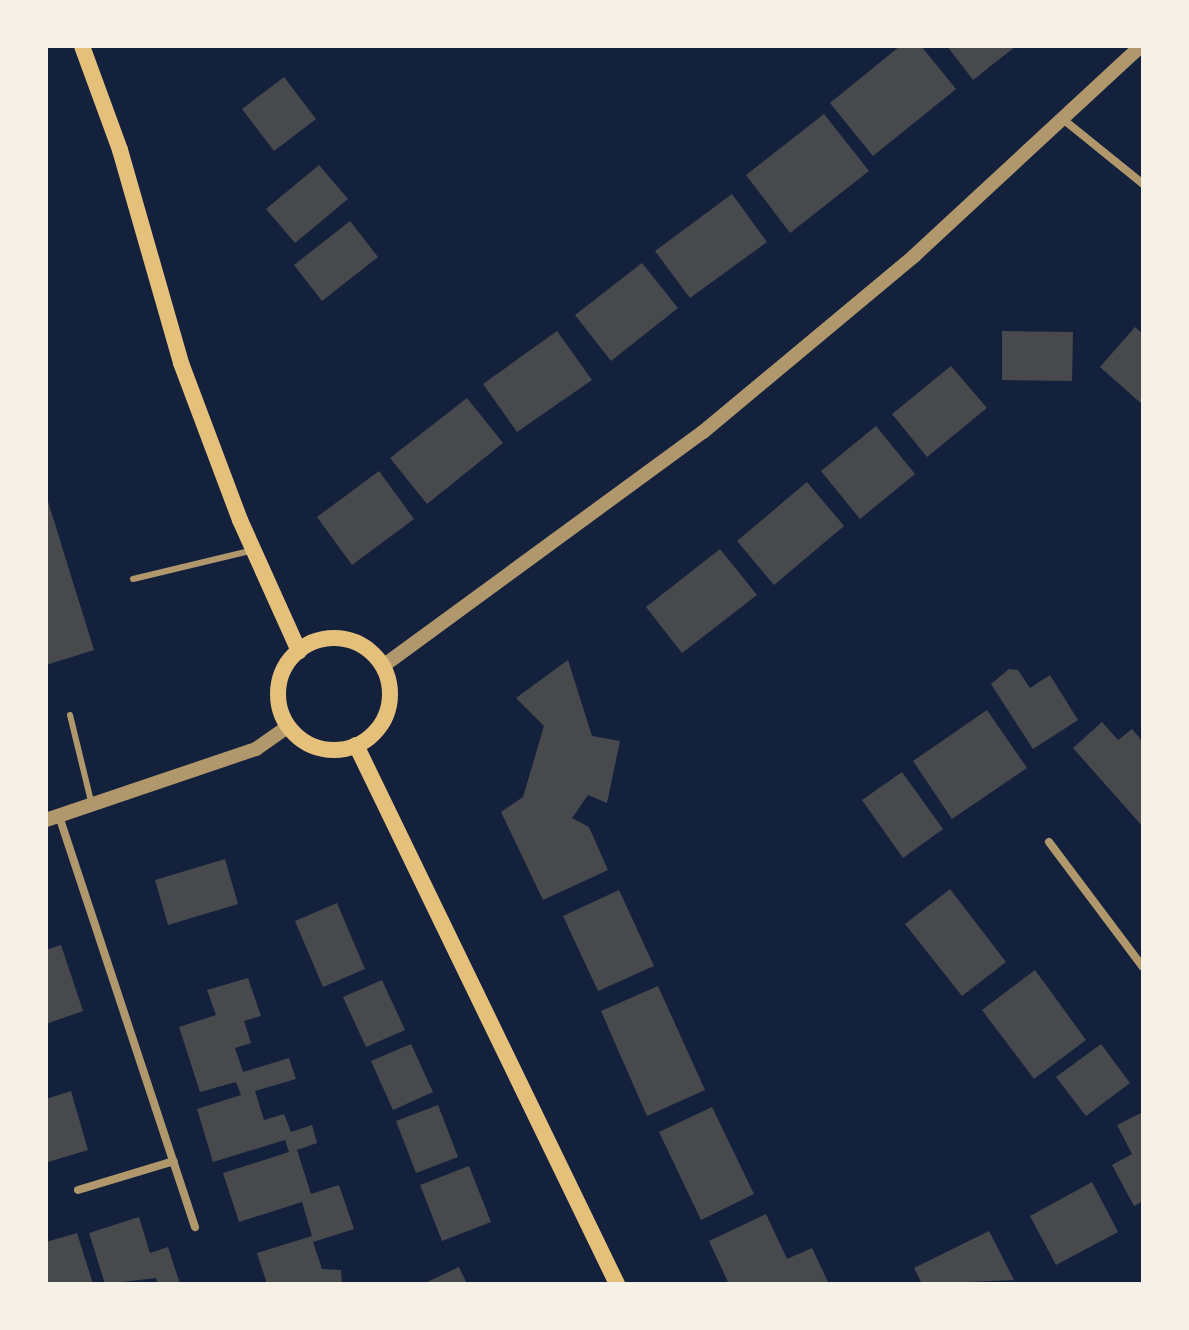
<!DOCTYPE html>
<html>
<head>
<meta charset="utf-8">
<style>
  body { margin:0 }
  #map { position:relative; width:1189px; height:1330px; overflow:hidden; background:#14213d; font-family:Montserrat,sans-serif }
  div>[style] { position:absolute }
  .building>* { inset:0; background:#48494c }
  .service>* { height:6px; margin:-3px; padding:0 3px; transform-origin:3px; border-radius:3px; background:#b1986c }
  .minor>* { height:8px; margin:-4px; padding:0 4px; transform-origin:4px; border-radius:4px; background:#b1986c }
  .tertiary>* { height:14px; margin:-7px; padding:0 7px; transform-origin:7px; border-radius:7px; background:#b1986c }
  .secondary>* { height:16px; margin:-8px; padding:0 8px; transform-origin:8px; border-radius:8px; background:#e5c07b }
  .secondary>.ring { margin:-8px; padding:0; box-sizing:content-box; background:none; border:16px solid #e5c07b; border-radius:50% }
  span { translate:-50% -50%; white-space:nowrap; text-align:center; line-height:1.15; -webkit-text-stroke:6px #f6f1e7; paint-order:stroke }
  .frame { position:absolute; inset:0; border:48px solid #f6f1e7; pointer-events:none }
</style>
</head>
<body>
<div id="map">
  <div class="building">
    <div style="clip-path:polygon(900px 46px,921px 46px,956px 89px,873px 156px,830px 103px)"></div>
    <div style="clip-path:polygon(947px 46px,1016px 46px,973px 80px)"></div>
    <div style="clip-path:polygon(284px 77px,316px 119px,274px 151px,242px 109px)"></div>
    <div style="clip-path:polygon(824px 114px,869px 171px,790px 233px,746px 175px)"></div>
    <div style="clip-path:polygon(319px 165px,348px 199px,295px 243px,266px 209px)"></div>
    <div style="clip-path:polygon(732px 194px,767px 242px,690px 298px,655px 251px)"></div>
    <div style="clip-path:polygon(350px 221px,378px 257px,322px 301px,294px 265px)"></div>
    <div style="clip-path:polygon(642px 263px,678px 308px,611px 361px,575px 315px)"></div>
    <div style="clip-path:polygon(1135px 327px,1143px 334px,1143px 405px,1100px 367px)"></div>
    <div style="clip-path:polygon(557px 331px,592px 380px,517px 432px,483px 384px)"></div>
    <div style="clip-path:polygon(1002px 331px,1073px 332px,1072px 381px,1002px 380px)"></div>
    <div style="clip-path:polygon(951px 366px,987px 408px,927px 457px,892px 414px)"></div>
    <div style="clip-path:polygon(467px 398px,503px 443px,427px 504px,390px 458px)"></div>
    <div style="clip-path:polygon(876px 426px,915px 474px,860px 519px,821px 471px)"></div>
    <div style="clip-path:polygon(379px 471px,414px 519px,352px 565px,317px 517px)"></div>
    <div style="clip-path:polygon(807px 482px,844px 526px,774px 585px,737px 541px)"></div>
    <div style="clip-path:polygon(46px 495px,94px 650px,46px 665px)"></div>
    <div style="clip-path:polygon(720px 549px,757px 595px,682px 653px,646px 607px)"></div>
    <div style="clip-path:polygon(568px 660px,592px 736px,620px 741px,607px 803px,588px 795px,572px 818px,589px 827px,608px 870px,543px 900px,501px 812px,523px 797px,544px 726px,516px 698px)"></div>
    <div style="clip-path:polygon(1009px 669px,1018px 670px,1030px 688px,1050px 675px,1078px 720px,1033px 749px,991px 684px)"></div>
    <div style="clip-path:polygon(987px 710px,1027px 768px,952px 819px,913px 761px)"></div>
    <div style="clip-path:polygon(1102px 722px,1118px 740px,1132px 729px,1143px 742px,1143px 827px,1073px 748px)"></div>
    <div style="clip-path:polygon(902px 772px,943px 829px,903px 858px,862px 800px)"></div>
    <div style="clip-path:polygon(225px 859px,238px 904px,168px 925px,155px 880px)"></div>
    <div style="clip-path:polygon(950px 889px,1006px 962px,962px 996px,905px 924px)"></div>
    <div style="clip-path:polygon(619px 890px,654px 966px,598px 991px,563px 916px)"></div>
    <div style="clip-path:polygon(337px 903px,365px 969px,323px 987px,295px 921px)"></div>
    <div style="clip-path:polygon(61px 945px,83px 1011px,46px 1024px,46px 950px)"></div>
    <div style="clip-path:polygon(1035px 970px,1086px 1040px,1034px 1079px,982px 1010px)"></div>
    <div style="clip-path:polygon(248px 978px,261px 1016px,244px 1021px,251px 1043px,235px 1048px,243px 1072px,289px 1058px,296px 1079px,255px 1091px,264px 1120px,284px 1114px,291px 1132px,312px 1125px,317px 1143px,297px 1150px,311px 1194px,339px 1185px,354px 1229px,313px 1242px,322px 1269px,341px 1270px,342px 1284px,267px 1284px,257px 1253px,312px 1236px,302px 1202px,239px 1222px,223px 1173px,289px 1152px,285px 1140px,213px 1162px,197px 1109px,241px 1095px,236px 1082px,200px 1092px,179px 1027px,216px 1015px,207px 990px)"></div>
    <div style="clip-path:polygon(382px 980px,405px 1030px,366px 1047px,343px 997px)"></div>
    <div style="clip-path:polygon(658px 986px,705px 1090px,647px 1116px,601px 1011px)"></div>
    <div style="clip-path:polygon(411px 1044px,433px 1092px,393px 1110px,371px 1061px)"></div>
    <div style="clip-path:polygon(1101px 1044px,1130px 1083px,1086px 1116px,1056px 1077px)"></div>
    <div style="clip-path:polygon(71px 1091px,88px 1150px,48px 1162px,46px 1099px)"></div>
    <div style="clip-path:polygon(438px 1105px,458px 1157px,416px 1173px,396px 1121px)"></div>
    <div style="clip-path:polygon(712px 1107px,754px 1194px,701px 1220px,659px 1132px)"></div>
    <div style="clip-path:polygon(1143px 1112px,1143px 1201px,1134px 1206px,1112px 1165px,1132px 1154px,1117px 1125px)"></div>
    <div style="clip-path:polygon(469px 1166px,491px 1222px,442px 1241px,420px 1185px)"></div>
    <div style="clip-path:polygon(1092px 1182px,1118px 1232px,1056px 1265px,1030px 1216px)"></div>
    <div style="clip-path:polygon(766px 1214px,787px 1259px,812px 1248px,829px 1284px,729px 1284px,709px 1241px)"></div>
    <div style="clip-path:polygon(139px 1217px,150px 1253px,168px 1247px,180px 1284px,158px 1284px,156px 1278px,105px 1284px,89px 1233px)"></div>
    <div style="clip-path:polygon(989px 1231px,1014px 1280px,922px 1284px,914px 1268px)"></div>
    <div style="clip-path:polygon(77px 1233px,93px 1284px,46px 1284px,46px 1242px)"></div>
    <div style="clip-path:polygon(459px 1267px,467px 1284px,423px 1284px)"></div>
  </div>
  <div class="service">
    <div style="left:133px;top:579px;width:120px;rotate:-13.5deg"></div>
    <div style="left:70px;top:715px;width:93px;rotate:76.3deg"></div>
  </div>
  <div class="minor">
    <div style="left:1064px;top:120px;width:102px;rotate:39deg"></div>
    <div style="left:59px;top:816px;width:433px;rotate:71.7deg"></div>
    <div style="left:1049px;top:842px;width:156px;rotate:53.1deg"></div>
    <div style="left:78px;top:1190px;width:100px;rotate:-16.8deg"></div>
  </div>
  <div class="tertiary">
    <div style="left:383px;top:666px;width:396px;rotate:-36.2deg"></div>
    <div style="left:703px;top:432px;width:275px;rotate:-39.8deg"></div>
    <div style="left:914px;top:256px;width:309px;rotate:-42.8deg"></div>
    <div style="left:46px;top:820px;width:222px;rotate:-18.7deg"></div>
    <div style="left:256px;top:749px;width:40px;rotate:-34.9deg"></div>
  </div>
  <div class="secondary">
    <div style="left:82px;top:46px;width:111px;rotate:69.9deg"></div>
    <div style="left:120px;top:150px;width:222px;rotate:74deg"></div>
    <div style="left:181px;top:363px;width:168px;rotate:69.4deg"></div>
    <div style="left:240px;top:520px;width:144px;rotate:65.8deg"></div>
    <div class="ring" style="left:278px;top:638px;width:96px;height:96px"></div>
    <div style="left:356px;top:745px;width:599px;rotate:64.16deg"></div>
  </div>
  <div class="frame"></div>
</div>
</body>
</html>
